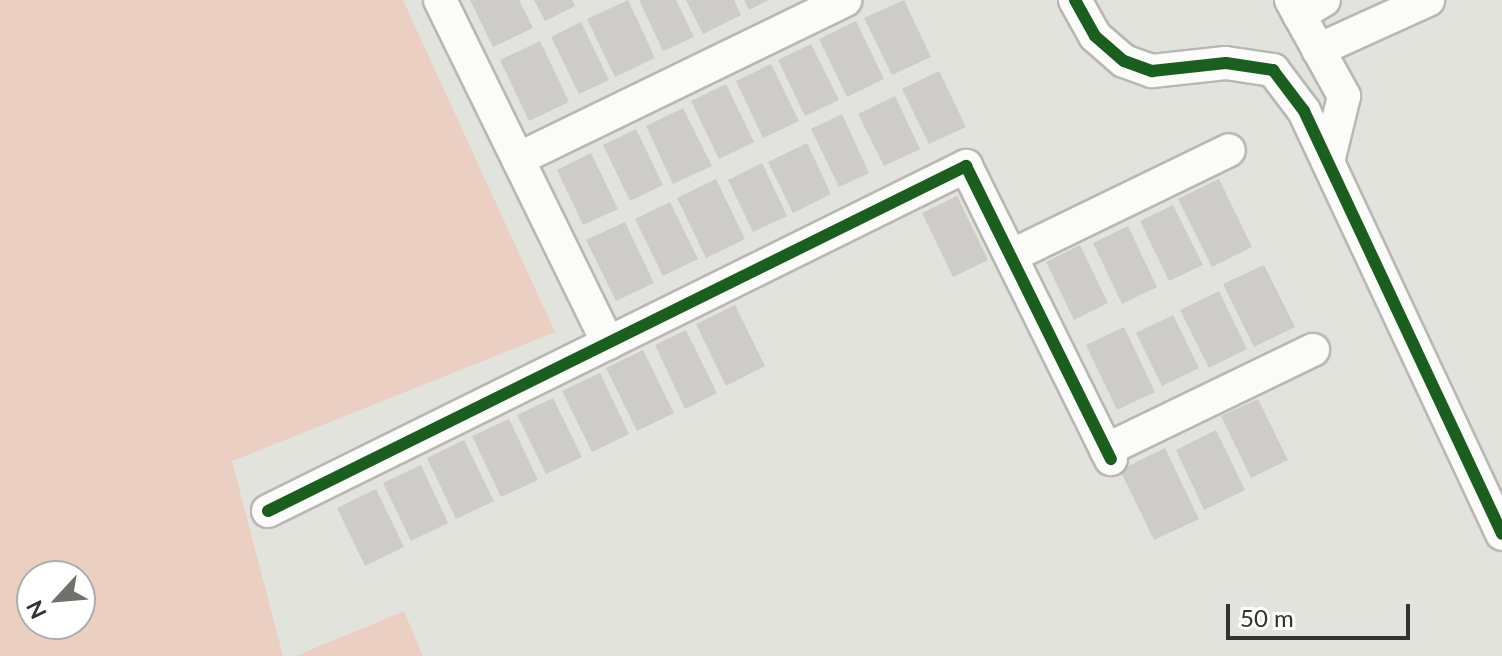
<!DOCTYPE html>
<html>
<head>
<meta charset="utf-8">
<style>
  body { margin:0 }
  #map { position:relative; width:1502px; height:656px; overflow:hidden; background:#e3e3de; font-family:Lato,sans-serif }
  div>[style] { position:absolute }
  .green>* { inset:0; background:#ebcfc3 }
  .building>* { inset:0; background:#ceccc9 }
  .roads { filter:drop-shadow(2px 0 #b8b7b3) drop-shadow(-2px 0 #b8b7b3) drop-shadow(0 2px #b8b7b3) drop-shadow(0 -2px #b8b7b3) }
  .minor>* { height:32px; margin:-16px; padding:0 16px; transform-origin:16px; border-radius:16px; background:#fbfbfa }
  .cycleway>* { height:12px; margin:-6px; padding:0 6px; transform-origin:6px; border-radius:6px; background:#1b5e20 }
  span { translate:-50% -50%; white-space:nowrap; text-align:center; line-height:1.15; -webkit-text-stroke:7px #fff; paint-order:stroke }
  .north { position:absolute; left:16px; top:560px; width:80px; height:80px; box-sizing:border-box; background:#fff; border:2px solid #adadac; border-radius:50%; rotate:244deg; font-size:22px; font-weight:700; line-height:32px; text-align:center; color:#33322f }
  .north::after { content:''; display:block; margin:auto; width:28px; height:36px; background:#71706c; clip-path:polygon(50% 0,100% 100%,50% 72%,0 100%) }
  .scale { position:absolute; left:1226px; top:604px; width:184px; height:36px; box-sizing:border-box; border:4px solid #33322f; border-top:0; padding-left:10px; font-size:24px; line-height:28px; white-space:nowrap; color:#33322f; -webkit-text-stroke:6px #fff; paint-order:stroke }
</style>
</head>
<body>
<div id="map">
  <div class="green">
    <div style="clip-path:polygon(evenodd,0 0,403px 0,555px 332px,232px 461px,283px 656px,0 656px,0 0,80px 576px,80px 624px,32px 624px,32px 576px,80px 576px)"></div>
    <div style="clip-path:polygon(404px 611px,423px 656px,296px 656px)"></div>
  </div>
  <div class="building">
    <div style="clip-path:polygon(470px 0,519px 0,533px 28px,493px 47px)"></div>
    <div style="clip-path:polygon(534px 0,572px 0,575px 6px,545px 21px)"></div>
    <div style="clip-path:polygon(628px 0,655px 58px,615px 77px,587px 19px)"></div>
    <div style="clip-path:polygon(639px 0,676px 0,694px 37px,663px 51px)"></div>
    <div style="clip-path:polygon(686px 0,734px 0,741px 15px,703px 34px)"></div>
    <div style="clip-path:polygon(744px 0,769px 0,749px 10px)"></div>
    <div style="clip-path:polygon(904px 0,931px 57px,892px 75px,864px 18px)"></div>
    <div style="clip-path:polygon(856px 21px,884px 79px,847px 97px,819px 39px)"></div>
    <div style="clip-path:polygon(581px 22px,609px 80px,579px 94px,551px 37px)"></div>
    <div style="clip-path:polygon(540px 41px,569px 102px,529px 121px,500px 60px)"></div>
    <div style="clip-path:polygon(811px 44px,839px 100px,805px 116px,778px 60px)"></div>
    <div style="clip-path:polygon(771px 64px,799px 121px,763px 138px,736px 81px)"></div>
    <div style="clip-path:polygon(939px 71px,966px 127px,929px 144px,902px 89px)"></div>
    <div style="clip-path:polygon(726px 84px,754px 142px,719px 159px,691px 101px)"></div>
    <div style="clip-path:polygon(895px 96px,920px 149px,884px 166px,858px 114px)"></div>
    <div style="clip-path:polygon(683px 108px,712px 166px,673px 184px,646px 126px)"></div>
    <div style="clip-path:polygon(842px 114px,869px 173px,839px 187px,811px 129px)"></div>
    <div style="clip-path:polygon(636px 129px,663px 185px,630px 201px,603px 145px)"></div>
    <div style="clip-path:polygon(807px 143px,831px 194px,793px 213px,768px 162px)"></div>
    <div style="clip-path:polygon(591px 153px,618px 209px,583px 225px,557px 170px)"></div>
    <div style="clip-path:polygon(762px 163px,787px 216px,753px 232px,728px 180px)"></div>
    <div style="clip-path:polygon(716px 179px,745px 239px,706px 258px,677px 198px)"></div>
    <div style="clip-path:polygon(1219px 179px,1252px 247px,1212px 267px,1178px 199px)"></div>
    <div style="clip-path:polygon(957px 196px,988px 260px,953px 277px,922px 213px)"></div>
    <div style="clip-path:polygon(670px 202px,698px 259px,663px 276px,635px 219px)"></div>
    <div style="clip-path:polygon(1173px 205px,1203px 265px,1169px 281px,1140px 221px)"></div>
    <div style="clip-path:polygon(625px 222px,654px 283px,616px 301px,586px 240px)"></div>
    <div style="clip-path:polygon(1128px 226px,1157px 287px,1122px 304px,1093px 243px)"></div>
    <div style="clip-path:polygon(1080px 245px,1108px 303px,1074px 320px,1046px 262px)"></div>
    <div style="clip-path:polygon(1264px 265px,1295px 327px,1254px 347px,1223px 284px)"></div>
    <div style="clip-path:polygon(1219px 291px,1247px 349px,1209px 368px,1180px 310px)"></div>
    <div style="clip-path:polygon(735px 305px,765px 366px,726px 386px,696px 324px)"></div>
    <div style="clip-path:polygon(1173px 315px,1199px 368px,1162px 386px,1136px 333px)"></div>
    <div style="clip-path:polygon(1124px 327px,1155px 392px,1117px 410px,1086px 345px)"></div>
    <div style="clip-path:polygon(686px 330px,717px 393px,685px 409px,655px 345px)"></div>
    <div style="clip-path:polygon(643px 350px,674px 413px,637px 431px,606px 368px)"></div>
    <div style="clip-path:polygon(600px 373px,629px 434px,592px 452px,562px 391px)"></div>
    <div style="clip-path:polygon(553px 398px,582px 457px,546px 474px,517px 415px)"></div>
    <div style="clip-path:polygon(1258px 399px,1288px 460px,1251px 478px,1221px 416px)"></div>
    <div style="clip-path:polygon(509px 419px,538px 480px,501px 497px,472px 436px)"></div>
    <div style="clip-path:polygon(1216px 430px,1245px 490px,1204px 510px,1176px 450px)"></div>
    <div style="clip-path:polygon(464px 440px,494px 501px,456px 519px,427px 458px)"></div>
    <div style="clip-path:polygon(1165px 448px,1199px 519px,1154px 540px,1120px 470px)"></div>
    <div style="clip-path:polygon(421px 465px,448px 523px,411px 541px,383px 483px)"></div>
    <div style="clip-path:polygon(376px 489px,404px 547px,365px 566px,337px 508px)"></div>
  </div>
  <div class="roads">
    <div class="minor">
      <div style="left:440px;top:0;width:382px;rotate:63.9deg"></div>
      <div style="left:1075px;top:0;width:41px;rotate:60.9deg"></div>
      <div style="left:1095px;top:36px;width:38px;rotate:41deg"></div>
      <div style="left:1124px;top:61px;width:30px;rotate:20deg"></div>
      <div style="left:1152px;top:71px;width:74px;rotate:-6.2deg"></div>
      <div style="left:1226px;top:63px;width:48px;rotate:8.5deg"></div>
      <div style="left:1273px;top:70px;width:51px;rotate:52.9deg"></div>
      <div style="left:1304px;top:111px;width:467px;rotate:64.9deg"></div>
      <div style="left:1291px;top:0;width:110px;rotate:61.1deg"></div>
      <div style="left:1344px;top:96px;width:68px;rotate:103.6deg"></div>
      <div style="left:1299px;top:15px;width:29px;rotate:-31deg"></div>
      <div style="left:1318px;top:50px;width:121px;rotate:-24.4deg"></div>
      <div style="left:518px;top:159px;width:364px;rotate:-25.9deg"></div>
      <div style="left:1011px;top:256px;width:242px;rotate:-25.9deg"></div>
      <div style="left:1106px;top:450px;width:230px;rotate:-25.8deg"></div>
      <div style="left:268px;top:511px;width:779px;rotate:-26.3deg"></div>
      <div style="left:966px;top:166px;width:327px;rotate:63.7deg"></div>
    </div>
  </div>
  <div class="cycleway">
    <div style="left:1075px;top:0;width:41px;rotate:60.9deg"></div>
    <div style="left:1095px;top:36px;width:38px;rotate:41deg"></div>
    <div style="left:1124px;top:61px;width:30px;rotate:20deg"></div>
    <div style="left:1152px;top:71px;width:74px;rotate:-6.2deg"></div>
    <div style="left:1226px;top:63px;width:48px;rotate:8.5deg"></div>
    <div style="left:1273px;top:70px;width:51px;rotate:52.9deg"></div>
    <div style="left:1304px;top:111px;width:467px;rotate:64.9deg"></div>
    <div style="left:268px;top:511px;width:779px;rotate:-26.3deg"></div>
    <div style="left:966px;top:166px;width:327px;rotate:63.7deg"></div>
  </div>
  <div class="north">N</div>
  <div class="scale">50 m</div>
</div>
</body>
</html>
